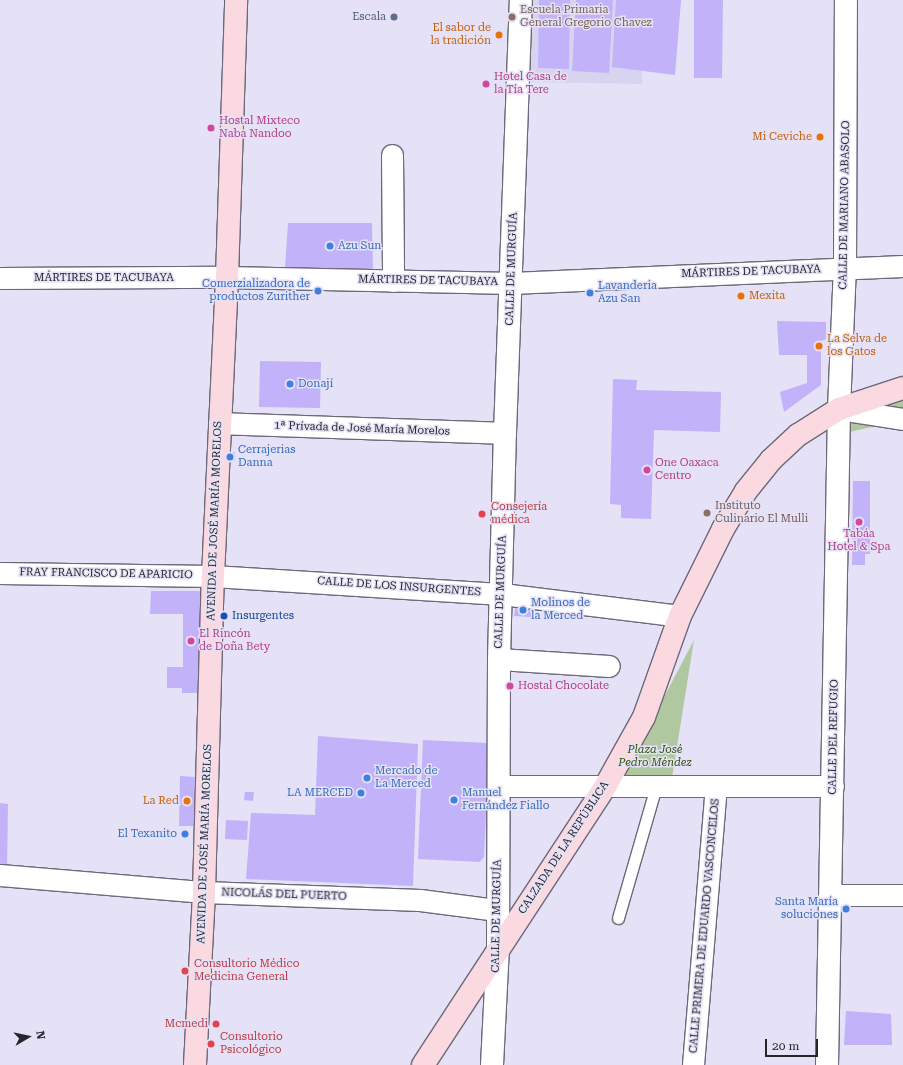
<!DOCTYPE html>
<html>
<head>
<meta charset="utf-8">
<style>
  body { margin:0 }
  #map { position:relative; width:903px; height:1065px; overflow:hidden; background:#e5e1f6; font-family:"Roboto Serif",serif }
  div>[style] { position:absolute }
  .built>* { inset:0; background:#d8d4ef }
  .green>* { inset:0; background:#b0c8a0 }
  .building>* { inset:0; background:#c1b2fa }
  .roads { filter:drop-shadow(1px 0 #6c697a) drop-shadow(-1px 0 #6c697a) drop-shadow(0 1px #6c697a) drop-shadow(0 -1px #6c697a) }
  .service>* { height:11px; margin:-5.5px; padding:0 5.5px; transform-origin:5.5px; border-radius:5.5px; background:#fff }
  .minor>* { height:21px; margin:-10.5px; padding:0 10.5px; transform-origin:10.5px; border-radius:10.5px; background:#fff }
  .tertiary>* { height:22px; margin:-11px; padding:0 11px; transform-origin:11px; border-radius:11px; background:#fff }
  .secondary>* { height:22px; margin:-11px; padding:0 11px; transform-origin:11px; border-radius:11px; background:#fadae0 }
  .dots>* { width:11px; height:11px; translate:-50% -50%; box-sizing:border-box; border:2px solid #e5e1f6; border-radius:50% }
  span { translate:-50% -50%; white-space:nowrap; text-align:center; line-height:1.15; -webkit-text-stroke:3px #e5e1f6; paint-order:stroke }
  .education-label { font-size:11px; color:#785e54 }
  .left { translate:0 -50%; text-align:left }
  .service-label { font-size:11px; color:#4e5e75 }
  .right { translate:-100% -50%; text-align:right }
  .food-label { font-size:11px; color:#c56008 }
  .hotel-label { font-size:11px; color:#b23c85 }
  .street-label { font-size:11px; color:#27262d }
  .shop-label { font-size:11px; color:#366cbe }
  .health-label { font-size:11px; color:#be3a42 }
  .transit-label { font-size:11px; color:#164399 }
  .park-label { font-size:11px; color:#2e5209; font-style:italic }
  .north { position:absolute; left:8px; top:1017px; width:40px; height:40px; -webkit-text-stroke:3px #e5e1f6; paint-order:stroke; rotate:81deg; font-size:11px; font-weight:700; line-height:16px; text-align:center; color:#27262d }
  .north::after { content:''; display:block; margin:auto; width:14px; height:18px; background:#27262d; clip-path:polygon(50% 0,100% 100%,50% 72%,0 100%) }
  .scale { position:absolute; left:765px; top:1039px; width:53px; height:18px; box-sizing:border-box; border:2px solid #27262d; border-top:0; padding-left:5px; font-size:12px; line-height:14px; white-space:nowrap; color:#27262d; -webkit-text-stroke:3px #e5e1f6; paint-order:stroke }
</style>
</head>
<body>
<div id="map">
  <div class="built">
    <div style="clip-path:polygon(530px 0,644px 0,642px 84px,528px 82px)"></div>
  </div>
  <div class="green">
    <div style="clip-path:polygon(903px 396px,903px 420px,845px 433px,840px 410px)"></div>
    <div style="clip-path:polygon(694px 640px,672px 778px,621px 779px)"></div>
  </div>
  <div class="building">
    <div style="clip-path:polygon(539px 0,570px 0,569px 69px,538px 68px)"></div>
    <div style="clip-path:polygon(576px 0,613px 0,609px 73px,572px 71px)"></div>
    <div style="clip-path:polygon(616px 0,681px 0,675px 75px,612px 67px)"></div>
    <div style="clip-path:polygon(694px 0,723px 0,722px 78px,694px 78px)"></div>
    <div style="clip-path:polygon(288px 223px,372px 223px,373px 273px,285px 269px)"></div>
    <div style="clip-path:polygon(777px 321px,826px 322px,826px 339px,821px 341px,821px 385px,784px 412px,780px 392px,807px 383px,807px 355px,779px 355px)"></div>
    <div style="clip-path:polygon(260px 361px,321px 362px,320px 408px,259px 407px)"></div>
    <div style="clip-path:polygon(613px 379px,637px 380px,636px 390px,721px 392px,720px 432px,654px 430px,651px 519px,621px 518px,621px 505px,610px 504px)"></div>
    <div style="clip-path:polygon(235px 452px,235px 461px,225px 462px,224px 453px)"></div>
    <div style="clip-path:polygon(853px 481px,870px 481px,870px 554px,865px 554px,865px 565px,852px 565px)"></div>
    <div style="clip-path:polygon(151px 591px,201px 591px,200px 693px,182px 693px,182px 688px,167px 688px,167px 667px,183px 667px,183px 614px,150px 614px)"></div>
    <div style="clip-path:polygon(516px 603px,532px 605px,531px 617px,514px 616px)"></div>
    <div style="clip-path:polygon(318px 736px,418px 744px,413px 886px,246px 879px,251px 813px,315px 815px)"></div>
    <div style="clip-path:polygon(423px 740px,489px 743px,484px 857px,480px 862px,418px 859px)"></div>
    <div style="clip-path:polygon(180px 776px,195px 777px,194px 826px,179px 826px)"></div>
    <div style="clip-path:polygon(245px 792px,254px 792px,253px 801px,244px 800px)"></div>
    <div style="clip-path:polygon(0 803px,8px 804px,7px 871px,0 870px)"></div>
    <div style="clip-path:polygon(226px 820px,248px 821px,247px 840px,225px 839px)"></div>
    <div style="clip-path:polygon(846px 1011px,891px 1014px,892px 1045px,844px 1045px)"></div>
  </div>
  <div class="roads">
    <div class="service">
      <div style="left:618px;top:918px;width:137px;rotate:-73.9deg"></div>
    </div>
    <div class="minor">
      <div style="left:392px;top:155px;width:126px;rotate:89.5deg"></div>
      <div style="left:0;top:278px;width:227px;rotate:-0.3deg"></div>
      <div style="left:227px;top:277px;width:284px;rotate:1.2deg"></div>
      <div style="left:511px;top:283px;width:392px;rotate:-2.5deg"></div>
      <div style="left:839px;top:409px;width:65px;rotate:8.9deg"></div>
      <div style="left:219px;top:423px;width:286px;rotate:2deg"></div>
      <div style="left:0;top:573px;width:213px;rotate:0.8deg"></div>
      <div style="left:213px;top:576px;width:290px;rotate:3.6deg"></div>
      <div style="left:502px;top:594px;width:179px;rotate:7deg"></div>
      <div style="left:499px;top:659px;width:110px;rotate:3.6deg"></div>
      <div style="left:500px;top:786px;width:333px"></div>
      <div style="left:0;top:875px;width:205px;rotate:4.8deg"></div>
      <div style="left:204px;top:892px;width:216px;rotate:2.1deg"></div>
      <div style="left:420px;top:900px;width:78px;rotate:7.4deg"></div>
      <div style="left:830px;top:895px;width:73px"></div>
      <div style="left:693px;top:1065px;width:279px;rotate:-85.3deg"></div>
    </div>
    <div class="tertiary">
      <div style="left:492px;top:1065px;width:117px;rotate:-87.1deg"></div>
      <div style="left:498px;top:948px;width:289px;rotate:-89.8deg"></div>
      <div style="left:499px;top:659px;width:226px;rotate:-88.5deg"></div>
      <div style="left:505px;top:433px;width:433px;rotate:-87.9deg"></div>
      <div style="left:827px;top:1065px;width:656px;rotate:-88.95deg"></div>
      <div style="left:839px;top:409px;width:141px;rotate:-87.6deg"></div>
      <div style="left:845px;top:268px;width:268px;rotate:-89.8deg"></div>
    </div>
    <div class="secondary">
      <div style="left:195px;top:1065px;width:173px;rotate:-87deg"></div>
      <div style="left:204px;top:892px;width:316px;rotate:-88.4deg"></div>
      <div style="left:213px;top:576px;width:299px;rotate:-87.3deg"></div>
      <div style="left:227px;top:277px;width:277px;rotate:-88.1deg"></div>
      <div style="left:423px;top:1065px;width:334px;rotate:-56.8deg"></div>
      <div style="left:606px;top:785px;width:78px;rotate:-60.8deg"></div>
      <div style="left:644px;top:717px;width:107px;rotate:-70.4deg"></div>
      <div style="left:680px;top:616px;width:97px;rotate:-63.7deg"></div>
      <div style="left:723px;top:529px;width:44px;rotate:-58.8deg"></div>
      <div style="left:746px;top:491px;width:40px;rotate:-51deg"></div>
      <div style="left:771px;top:460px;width:37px;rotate:-43deg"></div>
      <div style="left:798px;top:435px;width:49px;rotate:-32.4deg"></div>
      <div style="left:839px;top:409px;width:67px;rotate:-18.2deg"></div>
    </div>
  </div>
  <div class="dots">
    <div style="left:394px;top:17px;background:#5c6f8a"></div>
    <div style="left:512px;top:17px;background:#8d6e63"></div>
    <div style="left:499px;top:35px;background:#e8710a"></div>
    <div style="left:486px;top:84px;background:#d1479c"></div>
    <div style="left:211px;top:128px;background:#d1479c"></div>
    <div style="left:820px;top:137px;background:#e8710a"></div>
    <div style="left:330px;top:246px;background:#3f7fe0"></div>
    <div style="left:318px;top:291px;background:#3f7fe0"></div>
    <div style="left:590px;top:293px;background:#3f7fe0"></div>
    <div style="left:741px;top:296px;background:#e8710a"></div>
    <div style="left:819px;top:346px;background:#e8710a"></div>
    <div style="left:290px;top:384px;background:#3f7fe0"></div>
    <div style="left:230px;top:457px;background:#3f7fe0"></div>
    <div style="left:647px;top:470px;background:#d1479c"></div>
    <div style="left:707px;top:513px;background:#8d6e63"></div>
    <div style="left:482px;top:514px;background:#e0444e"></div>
    <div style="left:859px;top:522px;background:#d1479c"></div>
    <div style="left:523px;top:610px;background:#3f7fe0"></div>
    <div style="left:224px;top:616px;background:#1a4fb4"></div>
    <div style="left:191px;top:641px;background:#d1479c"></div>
    <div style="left:510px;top:686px;background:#d1479c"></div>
    <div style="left:367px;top:778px;background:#3f7fe0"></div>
    <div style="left:361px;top:793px;background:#3f7fe0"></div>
    <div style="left:454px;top:800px;background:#3f7fe0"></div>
    <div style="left:187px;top:801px;background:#e8710a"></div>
    <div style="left:185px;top:834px;background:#3f7fe0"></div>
    <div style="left:846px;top:909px;background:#3f7fe0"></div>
    <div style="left:185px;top:971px;background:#e0444e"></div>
    <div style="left:216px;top:1024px;background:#e0444e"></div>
    <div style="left:211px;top:1044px;background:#e0444e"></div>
  </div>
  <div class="education-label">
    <span class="left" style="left:520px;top:17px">Escuela Primaria<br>General Gregorio Chavez</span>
    <span class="left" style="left:715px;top:513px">Instituto<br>Culinario El Mulli</span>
  </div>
  <div class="service-label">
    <span class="right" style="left:386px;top:17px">Escala</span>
  </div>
  <div class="food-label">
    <span class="right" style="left:491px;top:35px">El sabor de<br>la tradición</span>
    <span class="right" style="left:812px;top:137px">Mi Ceviche</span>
    <span class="left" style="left:749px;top:296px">Mexita</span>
    <span class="left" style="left:827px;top:346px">La Selva de<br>los Gatos</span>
    <span class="right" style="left:179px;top:801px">La Red</span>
  </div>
  <div class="hotel-label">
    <span class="left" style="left:494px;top:84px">Hotel Casa de<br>la Tía Tere</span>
    <span class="left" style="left:219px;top:128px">Hostal Mixteco<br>Naba Nandoo</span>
    <span class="left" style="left:655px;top:470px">One Oaxaca<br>Centro</span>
    <span style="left:859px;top:541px">Tabáa<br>Hotel &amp; Spa</span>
    <span class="left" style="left:199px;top:641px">El Rincón<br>de Doña Bety</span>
    <span class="left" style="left:518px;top:686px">Hostal Chocolate</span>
  </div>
  <div class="street-label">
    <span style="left:845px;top:205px;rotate:-89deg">CALLE DE MARIANO ABASOLO</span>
    <span style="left:512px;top:269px;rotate:-88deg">CALLE DE MURGUÍA</span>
    <span style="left:751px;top:272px;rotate:-2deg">MÁRTIRES DE TACUBAYA</span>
    <span style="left:104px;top:278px">MÁRTIRES DE TACUBAYA</span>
    <span style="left:428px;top:281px;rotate:1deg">MÁRTIRES DE TACUBAYA</span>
    <span style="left:362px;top:429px;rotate:2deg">1ª Prívada de José María Morelos</span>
    <span style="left:215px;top:521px;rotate:-88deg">AVENIDA DE JOSÉ MARÍA MORELOS</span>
    <span style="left:106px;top:574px;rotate:1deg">FRAY FRANCISCO DE APARICIO</span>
    <span style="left:399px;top:587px;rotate:4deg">CALLE DE LOS INSURGENTES</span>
    <span style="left:501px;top:592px;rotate:-88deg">CALLE DE MURGUÍA</span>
    <span style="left:834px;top:737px;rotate:-89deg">CALLE DEL REFUGIO</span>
    <span style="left:205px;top:844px;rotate:-88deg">AVENIDA DE JOSÉ MARÍA MORELOS</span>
    <span style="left:564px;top:848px;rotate:-57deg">CALZADA DE LA REPÚBLICA</span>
    <span style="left:284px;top:895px;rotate:2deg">NICOLÁS DEL PUERTO</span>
    <span style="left:497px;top:916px;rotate:-89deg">CALLE DE MURGUÍA</span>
    <span style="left:705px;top:926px;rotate:-85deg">CALLE PRIMERA DE EDUARDO VASCONCELOS</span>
  </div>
  <div class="shop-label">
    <span class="left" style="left:338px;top:246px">Azu Sun</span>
    <span class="right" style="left:310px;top:291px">Comerzializadora de<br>productos Zurither</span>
    <span class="left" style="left:598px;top:293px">Lavanderia<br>Azu San</span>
    <span class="left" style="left:298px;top:384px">Donají</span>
    <span class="left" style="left:238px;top:457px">Cerrajerias<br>Danna</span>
    <span class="left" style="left:531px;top:610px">Molinos de<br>la Merced</span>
    <span class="left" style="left:375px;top:778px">Mercado de<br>La Merced</span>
    <span class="right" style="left:353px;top:793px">LA MERCED</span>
    <span class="left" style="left:462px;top:800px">Manuel<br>Fernández Fiallo</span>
    <span class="right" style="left:177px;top:834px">El Texanito</span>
    <span class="right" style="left:838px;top:909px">Santa María<br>soluciones</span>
  </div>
  <div class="health-label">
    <span class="left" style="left:491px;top:514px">Consejería<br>médica</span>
    <span class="left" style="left:194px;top:971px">Consultorio Médico<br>Medicina General</span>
    <span class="right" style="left:208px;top:1024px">Mcmedi</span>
    <span class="left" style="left:220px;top:1044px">Consultorio<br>Psicológico</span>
  </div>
  <div class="transit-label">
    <span class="left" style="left:232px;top:616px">Insurgentes</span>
  </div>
  <div class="park-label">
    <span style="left:655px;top:757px">Plaza José<br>Pedro Méndez</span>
  </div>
  <div class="north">N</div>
  <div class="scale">20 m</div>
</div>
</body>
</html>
